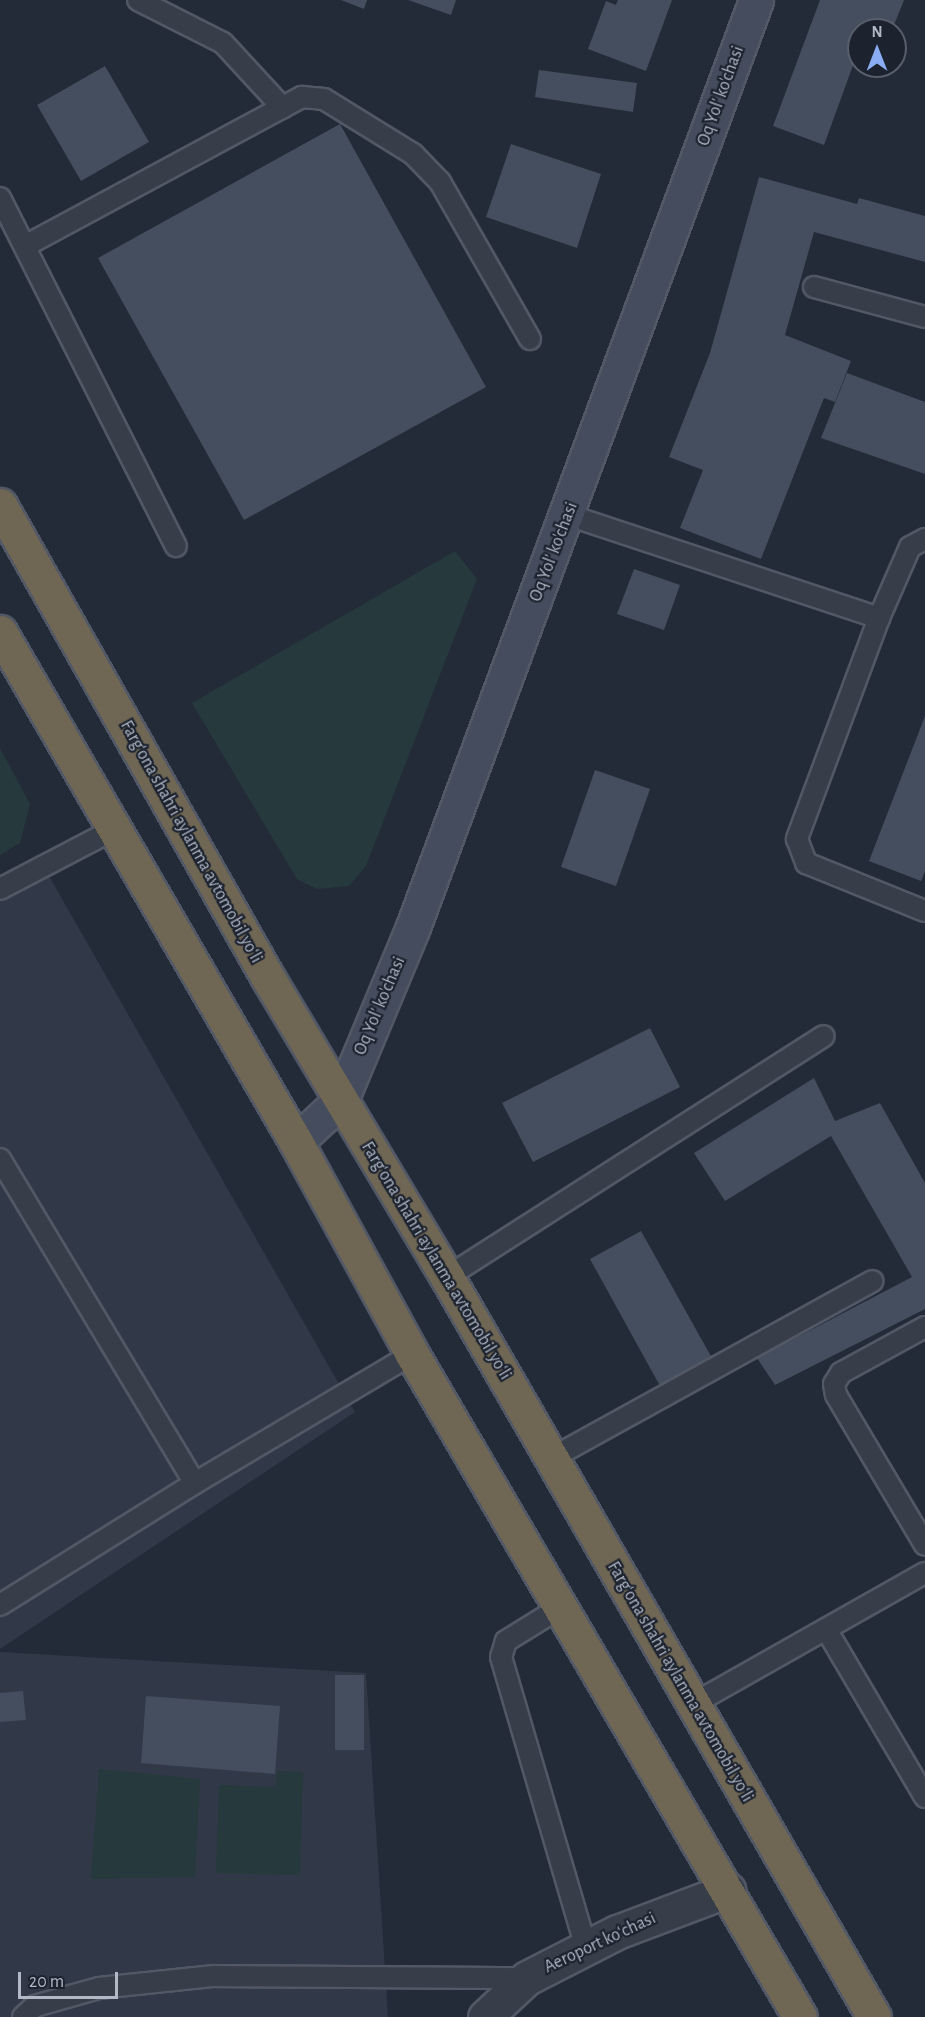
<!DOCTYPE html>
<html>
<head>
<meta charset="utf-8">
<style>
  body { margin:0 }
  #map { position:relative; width:925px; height:2017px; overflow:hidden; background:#232b39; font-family:"Alegreya Sans",sans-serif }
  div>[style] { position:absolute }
  .airport>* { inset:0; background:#313847 }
  .green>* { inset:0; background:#26393c }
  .building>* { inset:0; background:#444e5e }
  .roads { filter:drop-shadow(2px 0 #525865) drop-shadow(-2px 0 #525865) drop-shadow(0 2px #525865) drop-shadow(0 -2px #525865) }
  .lane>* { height:20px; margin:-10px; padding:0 10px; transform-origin:10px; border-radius:10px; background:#373e4a }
  .street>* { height:33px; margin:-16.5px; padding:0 16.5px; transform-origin:16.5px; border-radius:16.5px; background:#373e4a }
  .secondary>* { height:33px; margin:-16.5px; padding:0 16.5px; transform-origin:16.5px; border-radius:16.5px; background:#454c5d }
  .highway>* { height:33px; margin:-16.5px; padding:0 16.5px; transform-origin:16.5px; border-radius:16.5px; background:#6f6654 }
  span { translate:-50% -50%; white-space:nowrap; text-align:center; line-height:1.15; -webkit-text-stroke:4.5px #1c232f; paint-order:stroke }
  .street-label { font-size:18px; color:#b2b8c6 }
  .north { position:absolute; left:847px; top:18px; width:60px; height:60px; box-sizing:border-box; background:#1c232f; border:2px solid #585f6b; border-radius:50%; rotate:0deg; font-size:16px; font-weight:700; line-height:24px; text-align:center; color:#b2b8c6 }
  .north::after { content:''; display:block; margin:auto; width:21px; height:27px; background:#8aacf2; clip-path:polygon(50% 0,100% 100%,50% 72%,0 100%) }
  .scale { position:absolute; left:18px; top:1972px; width:100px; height:27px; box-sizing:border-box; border:3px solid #b2b8c6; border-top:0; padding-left:8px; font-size:18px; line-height:21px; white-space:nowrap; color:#b2b8c6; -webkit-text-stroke:4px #1c232f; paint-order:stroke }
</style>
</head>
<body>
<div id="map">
  <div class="airport">
    <div style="clip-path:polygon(37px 855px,355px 1412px,0 1649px,0 875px)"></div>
    <div style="clip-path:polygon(0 1652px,366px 1673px,388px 2017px,0 2017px)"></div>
  </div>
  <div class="green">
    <div style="clip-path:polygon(455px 551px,477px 579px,366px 866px,349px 886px,317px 889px,297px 879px,192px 703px)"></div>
    <div style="clip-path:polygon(0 748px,30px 804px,20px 843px,0 855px)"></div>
    <div style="clip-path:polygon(99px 1769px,200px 1779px,195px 1877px,91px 1879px)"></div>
    <div style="clip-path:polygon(277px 1771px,303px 1772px,300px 1875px,216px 1873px,219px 1785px,276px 1787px)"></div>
  </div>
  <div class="building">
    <div style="clip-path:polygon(341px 0,367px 0,364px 9px)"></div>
    <div style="clip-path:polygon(408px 0,456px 0,451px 15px)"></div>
    <div style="clip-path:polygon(618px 0,672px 0,646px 71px,588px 49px,606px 1px,616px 5px)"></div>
    <div style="clip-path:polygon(820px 0,904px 0,892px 30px,859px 30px,859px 49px,824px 145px,773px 126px)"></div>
    <div style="clip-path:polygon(105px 66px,149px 142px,81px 181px,37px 105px)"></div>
    <div style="clip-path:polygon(539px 70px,637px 83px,633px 112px,535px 97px)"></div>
    <div style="clip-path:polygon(340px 124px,486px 387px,244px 520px,98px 258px)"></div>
    <div style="clip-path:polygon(511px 144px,601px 174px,577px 248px,486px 217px)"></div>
    <div style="clip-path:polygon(759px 177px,857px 204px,859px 198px,925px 216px,925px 262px,814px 232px,785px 335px,851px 361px,835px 402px,824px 398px,761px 559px,680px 528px,703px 470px,669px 457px,710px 353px)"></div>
    <div style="clip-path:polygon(847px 373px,925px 402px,925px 474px,821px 438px)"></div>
    <div style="clip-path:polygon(634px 569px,680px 585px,664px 630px,617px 614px)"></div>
    <div style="clip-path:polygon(925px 716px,925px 871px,921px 881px,869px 861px)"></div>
    <div style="clip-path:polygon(595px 770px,650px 789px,616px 886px,561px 867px)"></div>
    <div style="clip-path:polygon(650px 1028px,680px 1087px,533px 1162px,502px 1103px)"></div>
    <div style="clip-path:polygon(814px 1078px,835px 1121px,880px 1103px,925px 1183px,925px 1309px,775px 1385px,757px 1358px,912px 1277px,831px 1136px,725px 1201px,694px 1153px)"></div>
    <div style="clip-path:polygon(641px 1231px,712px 1358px,660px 1386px,590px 1259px)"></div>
    <div style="clip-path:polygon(335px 1675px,364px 1675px,364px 1750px,335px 1750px)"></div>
    <div style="clip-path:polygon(23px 1691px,26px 1720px,0 1722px,0 1693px)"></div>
    <div style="clip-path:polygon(146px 1696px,280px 1706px,275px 1774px,141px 1763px)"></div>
  </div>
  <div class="roads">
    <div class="lane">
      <div style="left:138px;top:0;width:95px;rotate:26.8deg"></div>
      <div style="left:223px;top:43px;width:88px;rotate:47.3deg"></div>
      <div style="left:0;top:198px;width:390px;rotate:63.2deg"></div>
      <div style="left:25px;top:246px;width:315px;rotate:-28.3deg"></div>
      <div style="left:302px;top:97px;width:22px;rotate:5deg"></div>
      <div style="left:324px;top:99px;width:105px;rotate:31.7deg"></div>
      <div style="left:413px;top:154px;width:39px;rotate:46deg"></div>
      <div style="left:440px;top:182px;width:181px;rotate:60.2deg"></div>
      <div style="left:814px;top:287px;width:115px;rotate:15.1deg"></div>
      <div style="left:568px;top:515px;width:328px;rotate:18.3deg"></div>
      <div style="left:925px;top:539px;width:17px;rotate:152deg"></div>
      <div style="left:910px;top:547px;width:77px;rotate:113.6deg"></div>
      <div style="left:879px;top:618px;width:236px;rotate:110.4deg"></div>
      <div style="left:797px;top:839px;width:26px;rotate:69deg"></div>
      <div style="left:806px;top:863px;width:128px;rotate:22deg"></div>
      <div style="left:0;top:889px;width:130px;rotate:-27.6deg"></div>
      <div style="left:0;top:1159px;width:378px;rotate:59deg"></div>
      <div style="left:195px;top:1483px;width:252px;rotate:-30.7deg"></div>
      <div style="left:447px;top:1277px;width:447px;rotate:-32.6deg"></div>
      <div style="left:925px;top:1327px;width:96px;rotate:151.3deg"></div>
      <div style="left:841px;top:1373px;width:13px;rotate:122deg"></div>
      <div style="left:834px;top:1384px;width:11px;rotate:80deg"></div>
      <div style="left:836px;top:1395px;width:174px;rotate:59.3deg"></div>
      <div style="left:552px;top:1458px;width:366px;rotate:-28.9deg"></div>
      <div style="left:0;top:1605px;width:230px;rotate:-32deg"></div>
      <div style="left:561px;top:1607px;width:65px;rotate:148.3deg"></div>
      <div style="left:506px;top:1641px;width:17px;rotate:107deg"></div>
      <div style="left:501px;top:1657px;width:303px;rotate:73.7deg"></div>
      <div style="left:826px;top:1629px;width:195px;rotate:59.5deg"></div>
      <div style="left:693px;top:1704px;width:266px;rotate:-29.5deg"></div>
      <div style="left:23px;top:2017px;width:16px;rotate:-43deg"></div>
      <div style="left:35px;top:2006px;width:66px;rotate:-15.7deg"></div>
      <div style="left:99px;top:1988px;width:116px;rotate:-6deg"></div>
      <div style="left:214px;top:1976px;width:313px;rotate:0.4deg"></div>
    </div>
    <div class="street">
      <div style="left:485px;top:2017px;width:57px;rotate:-42.9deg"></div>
      <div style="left:527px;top:1978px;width:101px;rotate:-27.1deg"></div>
      <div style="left:617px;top:1932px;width:119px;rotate:-20.7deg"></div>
    </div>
    <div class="secondary">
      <div style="left:296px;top:1142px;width:62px;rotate:-43deg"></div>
      <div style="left:341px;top:1100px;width:187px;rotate:-67.4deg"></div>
      <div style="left:413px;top:927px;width:988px;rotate:-69.69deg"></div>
    </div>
    <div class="highway">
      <div style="left:0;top:505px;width:544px;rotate:60.46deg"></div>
      <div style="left:268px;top:978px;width:348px;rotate:59.1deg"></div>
      <div style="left:447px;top:1277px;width:854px;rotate:60.01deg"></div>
      <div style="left:0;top:632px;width:590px;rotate:59.87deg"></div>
      <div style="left:296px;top:1142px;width:242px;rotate:61.3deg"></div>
      <div style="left:412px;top:1354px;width:768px;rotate:59.66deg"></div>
    </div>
  </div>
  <div class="street-label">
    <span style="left:721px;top:96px;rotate:-70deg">Oq Yol' ko'chasi</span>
    <span style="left:554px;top:552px;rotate:-69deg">Oq Yol' ko'chasi</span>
    <span style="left:191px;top:842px;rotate:61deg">Fargʻona shahri aylanma avtomobil yoʻli</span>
    <span style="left:380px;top:1006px;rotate:-67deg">Oq Yol' ko'chasi</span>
    <span style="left:436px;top:1261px;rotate:59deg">Fargʻona shahri aylanma avtomobil yoʻli</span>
    <span style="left:680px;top:1682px;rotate:60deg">Fargʻona shahri aylanma avtomobil yoʻli</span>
    <span style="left:600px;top:1943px;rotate:-25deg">Aeroport koʻchasi</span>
  </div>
  <div class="north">N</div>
  <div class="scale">20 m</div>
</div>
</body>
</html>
